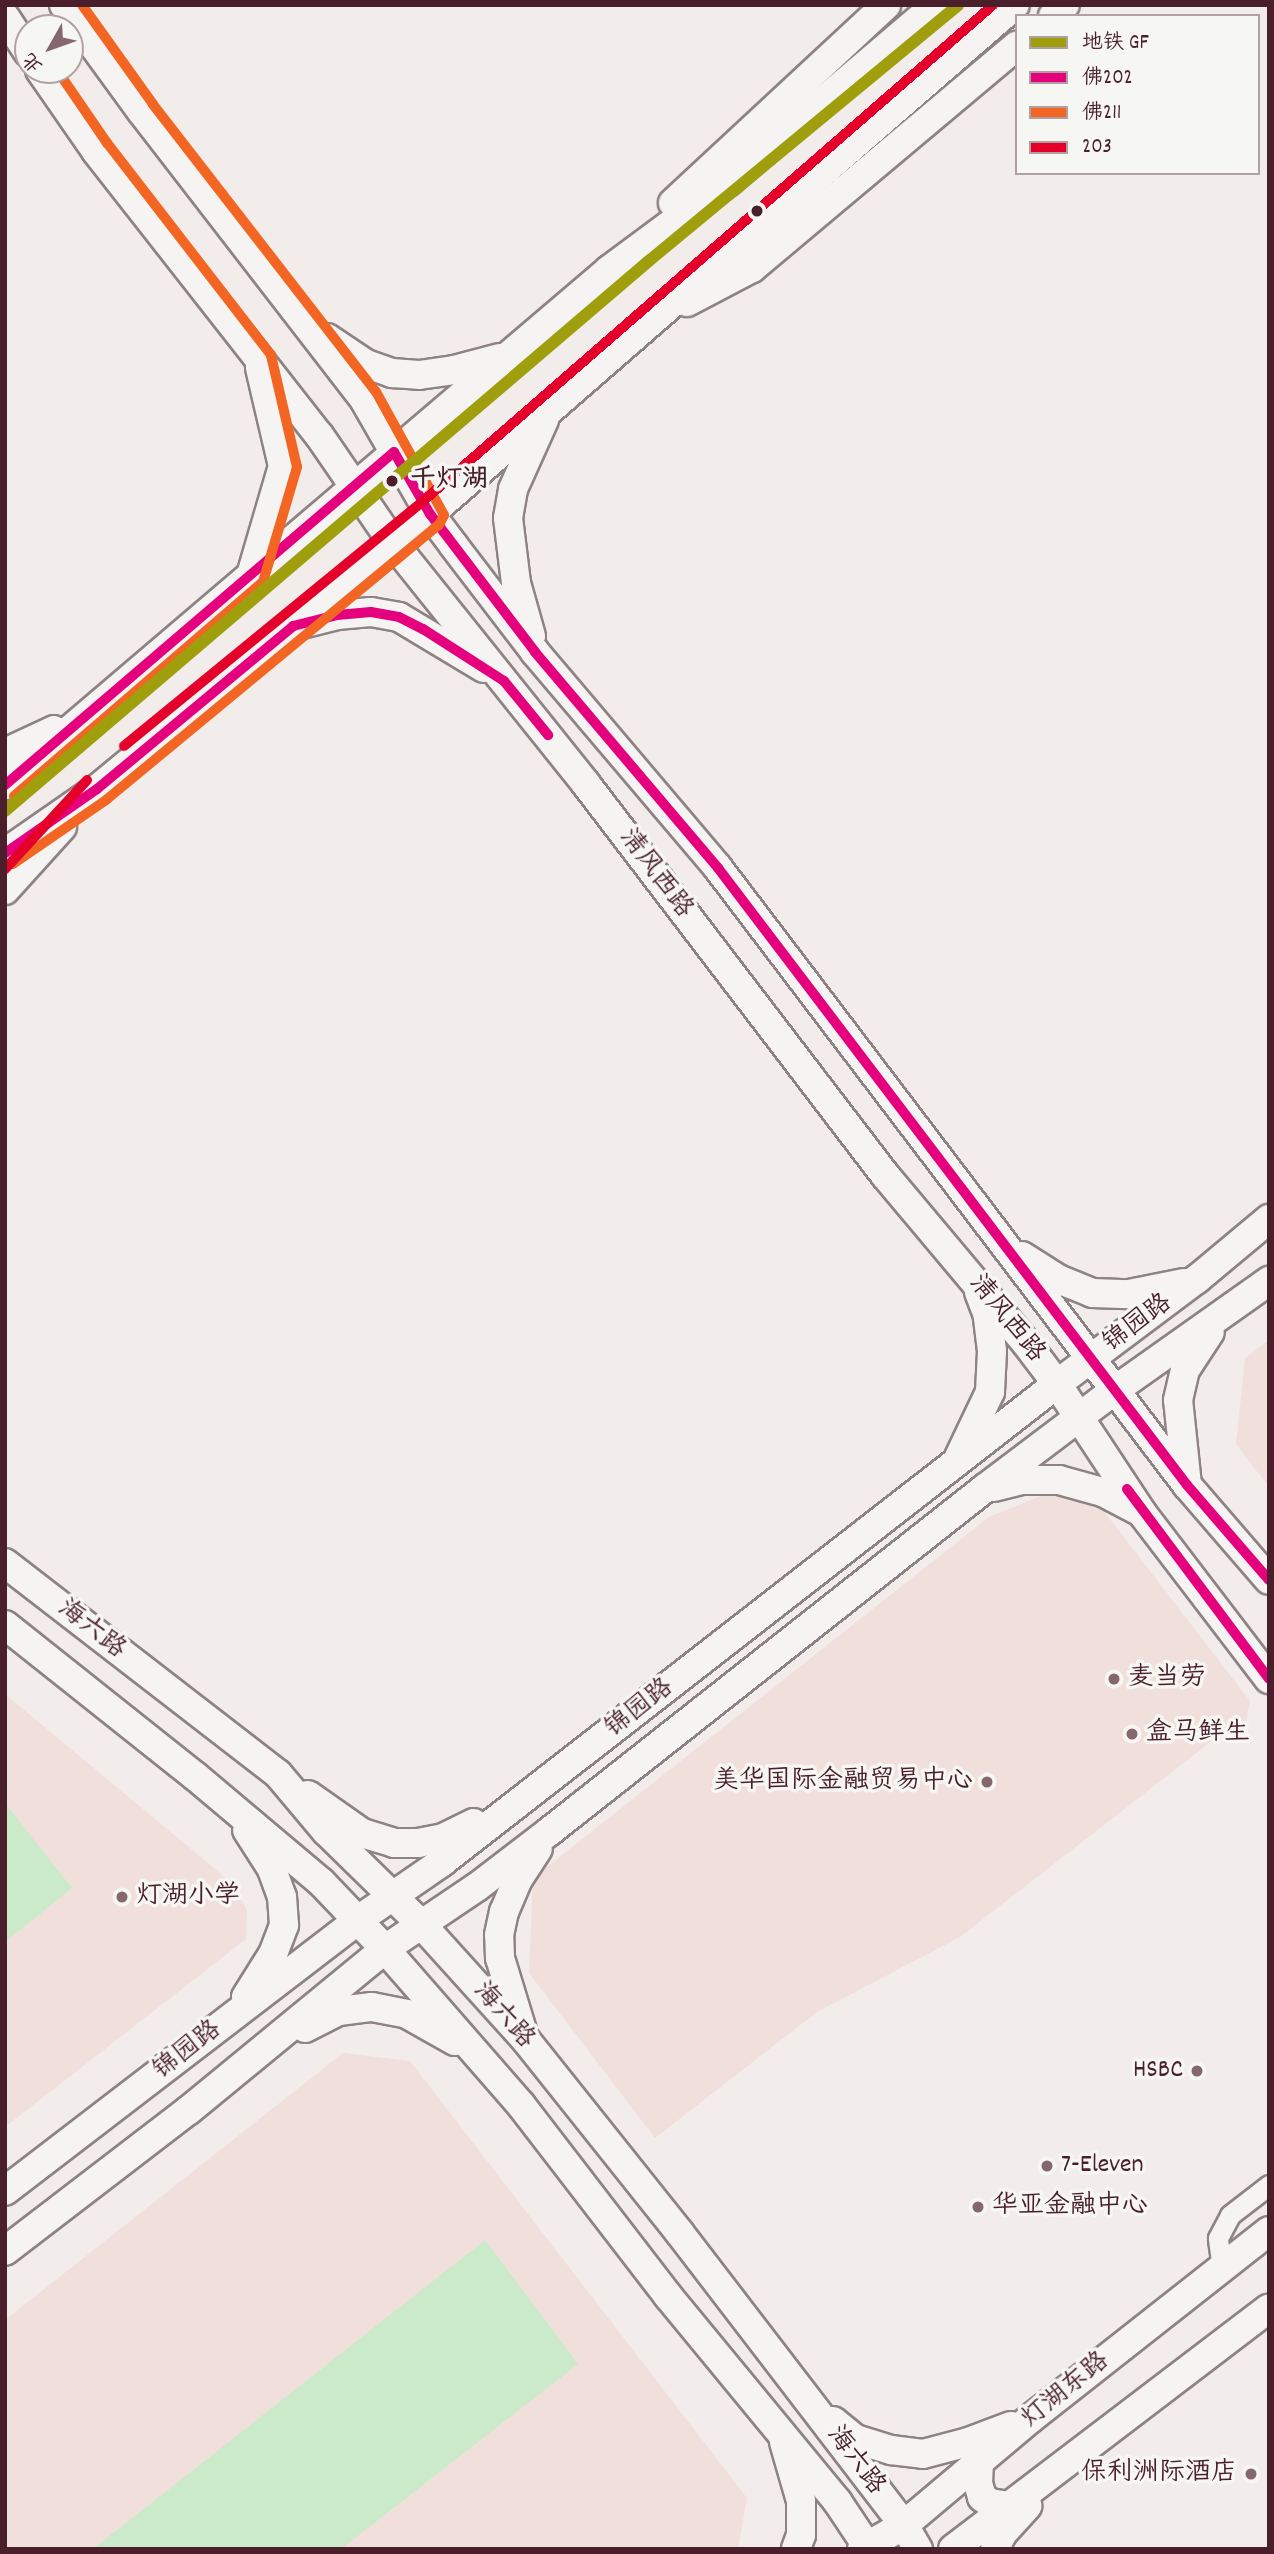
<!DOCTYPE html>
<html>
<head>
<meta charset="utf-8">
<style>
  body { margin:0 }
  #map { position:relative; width:1274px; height:2554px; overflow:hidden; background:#f2ecea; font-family:Dekko,"LXGW WenKai TC",sans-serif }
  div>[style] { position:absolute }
  .built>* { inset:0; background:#f1dfdc }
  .green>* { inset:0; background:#caeaca }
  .roads { filter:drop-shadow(2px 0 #8e8384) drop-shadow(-2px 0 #8e8384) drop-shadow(0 2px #8e8384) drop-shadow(0 -2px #8e8384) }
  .street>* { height:19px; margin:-9.5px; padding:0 9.5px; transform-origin:9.5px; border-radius:9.5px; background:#f5f4f2 }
  .secondary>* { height:28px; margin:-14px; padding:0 14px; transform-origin:14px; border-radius:14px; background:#f5f4f2 }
  .bus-1>* { height:10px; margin:-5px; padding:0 5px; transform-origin:5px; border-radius:5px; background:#e5007d }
  .bus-2>* { height:10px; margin:-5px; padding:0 5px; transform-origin:5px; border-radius:5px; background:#f26522 }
  .bus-3>* { height:10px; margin:-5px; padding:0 5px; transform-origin:5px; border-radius:5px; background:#e4002b }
  .metro-1>* { height:12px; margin:-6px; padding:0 6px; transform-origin:6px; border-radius:6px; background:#9f9f0d }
  .dots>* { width:19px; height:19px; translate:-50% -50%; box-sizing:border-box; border:4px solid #f6f6f2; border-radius:50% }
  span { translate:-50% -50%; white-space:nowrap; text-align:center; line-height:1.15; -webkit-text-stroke:7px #f6f6f2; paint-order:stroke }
  .stop-label { font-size:26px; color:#4a1f2b; font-weight:700 }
  .left { translate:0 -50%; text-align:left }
  .street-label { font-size:26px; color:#4a1f2b }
  .poi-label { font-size:26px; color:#4a1f2b }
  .right { translate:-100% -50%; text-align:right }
  .frame { position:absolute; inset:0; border:7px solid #4a1f2b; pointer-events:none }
  .legend { position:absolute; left:1015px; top:14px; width:245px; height:161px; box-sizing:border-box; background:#f6f6f2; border:2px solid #b1a0a2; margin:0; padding:9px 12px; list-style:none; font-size:21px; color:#4a1f2b }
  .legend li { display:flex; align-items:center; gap:14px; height:35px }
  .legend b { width:35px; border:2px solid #b1a0a2 }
  .north { position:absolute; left:14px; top:14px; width:70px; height:70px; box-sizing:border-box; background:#f6f6f2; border:2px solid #b1a0a2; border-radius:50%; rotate:230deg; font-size:19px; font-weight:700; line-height:28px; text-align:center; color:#4a1f2b }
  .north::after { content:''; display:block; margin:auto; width:24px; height:32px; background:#85676e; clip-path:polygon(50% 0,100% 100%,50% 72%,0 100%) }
</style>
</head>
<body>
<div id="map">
  <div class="built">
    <div style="clip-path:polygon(1269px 1340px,1269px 1487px,1236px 1444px,1245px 1358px)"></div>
    <div style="clip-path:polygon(1048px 1493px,1096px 1501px,1250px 1701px,1245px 1727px,1213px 1740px,960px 1937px,817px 2012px,655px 2138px,529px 1973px,533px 1878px,989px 1517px)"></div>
    <div style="clip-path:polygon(5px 1694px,232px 1883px,247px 1910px,246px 1939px,5px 2127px)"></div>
    <div style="clip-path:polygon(343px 2053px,410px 2061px,747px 2498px,738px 2549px,5px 2549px,5px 2320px)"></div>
  </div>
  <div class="green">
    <div style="clip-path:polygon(5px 1803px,72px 1888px,5px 1942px)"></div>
    <div style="clip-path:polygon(485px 2240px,578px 2364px,341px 2549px,93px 2549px)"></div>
  </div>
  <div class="roads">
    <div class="street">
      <div style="left:1222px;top:2268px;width:30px;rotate:-98deg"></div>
      <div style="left:1218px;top:2238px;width:26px;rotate:-62deg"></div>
      <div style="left:1230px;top:2215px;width:49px;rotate:-37.6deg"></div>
    </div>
    <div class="secondary">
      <div style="left:64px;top:5px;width:132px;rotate:53.9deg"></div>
      <div style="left:142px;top:112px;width:365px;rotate:52.3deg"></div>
      <div style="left:365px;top:401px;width:130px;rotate:60.1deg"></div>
      <div style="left:430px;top:514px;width:40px;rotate:53deg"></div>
      <div style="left:454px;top:546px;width:133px;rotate:52.6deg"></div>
      <div style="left:535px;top:652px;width:283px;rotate:49.7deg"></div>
      <div style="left:718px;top:868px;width:775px;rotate:52.76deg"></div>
      <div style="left:1187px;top:1485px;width:125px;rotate:49.2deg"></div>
      <div style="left:1053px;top:16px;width:16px;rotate:-43deg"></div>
      <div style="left:5px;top:17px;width:42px;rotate:56.7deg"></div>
      <div style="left:40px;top:70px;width:98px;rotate:55.3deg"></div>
      <div style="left:96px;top:151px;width:361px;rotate:51.9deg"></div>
      <div style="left:319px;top:435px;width:131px;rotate:55.6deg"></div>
      <div style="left:393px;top:543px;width:309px;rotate:51.3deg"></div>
      <div style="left:586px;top:784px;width:492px;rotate:52.6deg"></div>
      <div style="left:885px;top:1175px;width:219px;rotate:50deg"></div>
      <div style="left:1026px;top:1343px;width:51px;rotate:52.9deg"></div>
      <div style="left:1057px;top:1384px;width:154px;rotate:56.6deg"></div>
      <div style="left:1142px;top:1513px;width:209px;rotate:52.6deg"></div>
      <div style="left:673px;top:203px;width:291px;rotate:-42.9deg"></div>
      <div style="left:687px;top:302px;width:73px;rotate:-27.6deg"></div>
      <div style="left:752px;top:268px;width:346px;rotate:-40deg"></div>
      <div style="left:327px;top:338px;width:47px;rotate:33.7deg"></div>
      <div style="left:366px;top:364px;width:28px;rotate:19deg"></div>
      <div style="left:392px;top:373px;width:27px;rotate:4deg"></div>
      <div style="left:419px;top:375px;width:35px;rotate:-8deg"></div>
      <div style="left:454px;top:370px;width:47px;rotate:-14.9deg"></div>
      <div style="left:252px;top:572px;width:110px;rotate:-73.7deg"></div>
      <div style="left:283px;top:466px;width:101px;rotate:-103.2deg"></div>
      <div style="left:302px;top:624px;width:36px;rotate:-14deg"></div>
      <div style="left:337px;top:615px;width:34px;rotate:-5deg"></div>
      <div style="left:371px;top:612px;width:28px;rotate:10deg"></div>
      <div style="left:399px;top:617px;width:99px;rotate:31deg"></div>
      <div style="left:531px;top:636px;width:55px;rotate:-105.8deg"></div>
      <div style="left:516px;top:583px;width:65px;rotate:-97deg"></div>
      <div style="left:508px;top:518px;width:29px;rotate:-80deg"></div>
      <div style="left:513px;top:489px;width:76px;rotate:-65.8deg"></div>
      <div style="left:5px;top:753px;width:54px;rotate:-25.1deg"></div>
      <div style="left:5px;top:785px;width:794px;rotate:-40.45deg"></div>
      <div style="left:609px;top:270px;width:149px;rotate:-36.6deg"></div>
      <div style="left:729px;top:181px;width:272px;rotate:-40.4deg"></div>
      <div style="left:5px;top:853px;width:112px;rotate:-34.8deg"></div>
      <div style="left:97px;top:789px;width:432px;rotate:-39.6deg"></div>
      <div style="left:430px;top:514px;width:775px;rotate:-41.03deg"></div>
      <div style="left:5px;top:890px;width:85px;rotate:-47.9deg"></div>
      <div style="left:1022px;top:1256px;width:43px;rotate:32.6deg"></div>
      <div style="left:1058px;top:1279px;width:37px;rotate:22deg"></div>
      <div style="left:1092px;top:1293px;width:37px;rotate:2deg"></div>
      <div style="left:1129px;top:1294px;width:56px;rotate:-11.3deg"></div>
      <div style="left:959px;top:1457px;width:72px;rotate:-64.5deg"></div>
      <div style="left:990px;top:1392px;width:41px;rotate:-87.2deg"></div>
      <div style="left:992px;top:1351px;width:38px;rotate:-97deg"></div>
      <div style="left:987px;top:1313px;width:22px;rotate:-111deg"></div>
      <div style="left:1187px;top:1485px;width:85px;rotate:-96deg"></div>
      <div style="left:1178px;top:1400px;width:31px;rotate:-77deg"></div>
      <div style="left:1185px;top:1370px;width:45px;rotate:-56.7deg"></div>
      <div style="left:994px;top:1487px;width:30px;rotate:-14deg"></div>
      <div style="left:1023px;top:1480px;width:36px"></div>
      <div style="left:1059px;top:1480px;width:46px;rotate:15.3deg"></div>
      <div style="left:1103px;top:1492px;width:41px;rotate:27.8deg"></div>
      <div style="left:5px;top:1563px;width:345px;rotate:37.7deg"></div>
      <div style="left:278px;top:1774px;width:75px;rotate:49.9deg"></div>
      <div style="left:326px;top:1831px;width:134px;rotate:44.4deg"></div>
      <div style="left:422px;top:1925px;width:154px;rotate:47.9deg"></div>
      <div style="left:525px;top:2039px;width:247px;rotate:51.4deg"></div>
      <div style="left:679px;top:2232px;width:369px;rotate:52.5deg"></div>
      <div style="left:904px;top:2525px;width:28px;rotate:60deg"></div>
      <div style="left:5px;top:1625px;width:243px;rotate:38.5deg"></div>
      <div style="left:195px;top:1776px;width:165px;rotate:40.1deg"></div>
      <div style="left:321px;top:1882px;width:93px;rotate:46.3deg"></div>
      <div style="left:385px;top:1949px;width:207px;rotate:48.9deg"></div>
      <div style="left:521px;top:2105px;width:241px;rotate:52.4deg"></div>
      <div style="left:668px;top:2296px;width:266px;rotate:50.5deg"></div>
      <div style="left:837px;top:2501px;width:58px;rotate:56.3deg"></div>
      <div style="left:308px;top:1795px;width:66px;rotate:35.1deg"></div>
      <div style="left:362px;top:1833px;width:34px;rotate:17deg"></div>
      <div style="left:394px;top:1843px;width:24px"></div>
      <div style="left:418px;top:1843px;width:25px;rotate:-11deg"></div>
      <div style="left:443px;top:1838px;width:34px;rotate:-26deg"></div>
      <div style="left:246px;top:1997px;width:51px;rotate:-57.9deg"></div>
      <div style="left:273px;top:1954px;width:31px;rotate:-69deg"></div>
      <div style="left:284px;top:1925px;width:28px;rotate:-94deg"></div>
      <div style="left:282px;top:1897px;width:30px;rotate:-110deg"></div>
      <div style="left:272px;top:1869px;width:46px;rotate:-122.7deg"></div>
      <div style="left:305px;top:2028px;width:38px;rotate:-27deg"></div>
      <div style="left:339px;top:2011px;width:33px;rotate:-7deg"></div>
      <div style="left:372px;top:2007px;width:36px;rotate:11deg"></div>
      <div style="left:407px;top:2014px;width:55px;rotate:29.4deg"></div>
      <div style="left:522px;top:2030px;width:75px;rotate:-107deg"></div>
      <div style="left:500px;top:1958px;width:23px;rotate:-92deg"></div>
      <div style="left:499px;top:1935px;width:24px;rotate:-78deg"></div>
      <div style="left:504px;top:1912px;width:34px;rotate:-67deg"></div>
      <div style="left:517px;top:1881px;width:38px;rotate:-57deg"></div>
      <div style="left:5px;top:2191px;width:445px;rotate:-37.5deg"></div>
      <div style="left:358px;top:1920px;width:102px;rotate:-34.6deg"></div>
      <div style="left:442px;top:1862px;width:779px;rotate:-37.86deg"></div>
      <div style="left:1057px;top:1384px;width:175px;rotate:-36.9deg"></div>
      <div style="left:1197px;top:1279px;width:94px;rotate:-39.8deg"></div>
      <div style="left:5px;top:2251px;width:232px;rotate:-37.5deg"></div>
      <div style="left:189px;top:2110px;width:254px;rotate:-39.4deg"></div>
      <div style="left:385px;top:1949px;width:111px;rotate:-34deg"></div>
      <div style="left:477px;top:1887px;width:92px;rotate:-37.5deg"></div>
      <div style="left:550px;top:1831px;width:553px;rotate:-38.24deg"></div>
      <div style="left:984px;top:1489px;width:164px;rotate:-37.1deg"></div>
      <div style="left:1115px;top:1390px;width:189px;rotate:-35.3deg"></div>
      <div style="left:833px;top:2421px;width:28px;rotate:39deg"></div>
      <div style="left:855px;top:2439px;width:38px;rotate:17deg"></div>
      <div style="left:891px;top:2450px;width:32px;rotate:7deg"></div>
      <div style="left:923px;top:2454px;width:47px;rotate:-14.9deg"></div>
      <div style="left:968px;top:2442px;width:46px;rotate:-20.4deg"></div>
      <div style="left:784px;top:2442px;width:61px;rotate:73.9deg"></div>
      <div style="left:801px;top:2501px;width:34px;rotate:90deg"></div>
      <div style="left:801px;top:2535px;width:15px;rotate:110deg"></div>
      <div style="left:979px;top:2463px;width:20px;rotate:93deg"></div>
      <div style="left:978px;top:2483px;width:15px;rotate:74deg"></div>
      <div style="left:982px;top:2497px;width:10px;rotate:37deg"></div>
      <div style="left:990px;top:2503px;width:18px;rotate:9deg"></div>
      <div style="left:862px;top:2549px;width:48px;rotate:-29.7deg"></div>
      <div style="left:904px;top:2525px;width:165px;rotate:-40.1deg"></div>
      <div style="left:1030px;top:2419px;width:304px;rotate:-38.2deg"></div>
      <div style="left:953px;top:2549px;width:397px;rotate:-37.3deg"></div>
      <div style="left:995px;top:2549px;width:17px;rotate:-65deg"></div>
      <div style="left:1002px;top:2534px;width:38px;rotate:-48deg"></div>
    </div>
  </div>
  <div class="bus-1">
    <div style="left:5px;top:785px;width:512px;rotate:-40.56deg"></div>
    <div style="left:394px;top:452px;width:72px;rotate:59.9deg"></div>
    <div style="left:430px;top:514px;width:173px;rotate:52.7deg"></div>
    <div style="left:535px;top:652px;width:283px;rotate:49.7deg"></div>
    <div style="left:718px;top:868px;width:775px;rotate:52.76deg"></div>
    <div style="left:1187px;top:1485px;width:125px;rotate:49.2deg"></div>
    <div style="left:5px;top:853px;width:112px;rotate:-34.8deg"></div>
    <div style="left:97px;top:789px;width:255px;rotate:-39.7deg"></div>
    <div style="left:293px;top:626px;width:45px;rotate:-14deg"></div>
    <div style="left:337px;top:615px;width:34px;rotate:-5deg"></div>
    <div style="left:371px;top:612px;width:28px;rotate:10deg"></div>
    <div style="left:399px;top:617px;width:27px;rotate:27deg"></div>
    <div style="left:423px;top:629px;width:96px;rotate:32.7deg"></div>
    <div style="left:504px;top:681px;width:70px;rotate:50.8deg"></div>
    <div style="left:1127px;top:1489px;width:237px;rotate:53.2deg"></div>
  </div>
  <div class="bus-2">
    <div style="left:14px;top:796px;width:328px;rotate:-40.7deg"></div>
    <div style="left:263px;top:582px;width:120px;rotate:-73.5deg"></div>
    <div style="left:297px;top:467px;width:115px;rotate:-103.1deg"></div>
    <div style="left:271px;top:355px;width:268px;rotate:-127.7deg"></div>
    <div style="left:107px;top:143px;width:88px;rotate:-124.4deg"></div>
    <div style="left:13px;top:864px;width:113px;rotate:-34.5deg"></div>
    <div style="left:106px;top:800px;width:432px;rotate:-39.6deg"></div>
    <div style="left:439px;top:525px;width:11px;rotate:-63deg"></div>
    <div style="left:444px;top:515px;width:141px;rotate:-118.9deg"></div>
    <div style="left:376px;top:392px;width:364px;rotate:-127.8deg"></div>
    <div style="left:153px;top:104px;width:122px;rotate:-125.6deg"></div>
  </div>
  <div class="bus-3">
    <div style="left:124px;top:746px;width:384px;rotate:-39.3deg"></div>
    <div style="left:421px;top:503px;width:758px;rotate:-41.04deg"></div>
    <div style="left:5px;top:869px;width:121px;rotate:-47.3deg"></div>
  </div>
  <div class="metro-1">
    <div style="left:5px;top:811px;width:848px;rotate:-40.51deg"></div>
    <div style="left:650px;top:260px;width:400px;rotate:-39.6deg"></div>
  </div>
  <div class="dots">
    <div style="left:757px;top:211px;background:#4a1f2b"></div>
    <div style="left:392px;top:481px;background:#4a1f2b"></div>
    <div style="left:1114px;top:1679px;background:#85676e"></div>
    <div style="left:1132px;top:1734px;background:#85676e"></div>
    <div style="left:987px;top:1782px;background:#85676e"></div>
    <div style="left:122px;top:1897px;background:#85676e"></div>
    <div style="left:1197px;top:2071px;background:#85676e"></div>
    <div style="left:1047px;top:2166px;background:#85676e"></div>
    <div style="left:978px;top:2207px;background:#85676e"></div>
    <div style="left:1251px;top:2474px;background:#85676e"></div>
  </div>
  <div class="stop-label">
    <span class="left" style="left:410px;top:481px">千灯湖</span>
  </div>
  <div class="street-label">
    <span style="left:655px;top:874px;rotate:53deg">清风西路</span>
    <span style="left:1006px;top:1319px;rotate:51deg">清风西路</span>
    <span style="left:1138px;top:1324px;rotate:-37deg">锦园路</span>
    <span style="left:91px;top:1630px;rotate:38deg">海六路</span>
    <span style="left:640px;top:1709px;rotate:-38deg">锦园路</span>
    <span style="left:503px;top:2016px;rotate:49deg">海六路</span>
    <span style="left:188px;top:2051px;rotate:-38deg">锦园路</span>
    <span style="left:1066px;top:2391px;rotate:-39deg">灯湖东路</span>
    <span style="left:855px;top:2461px;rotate:53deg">海六路</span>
  </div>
  <div class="poi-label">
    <span class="left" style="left:1128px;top:1679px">麦当劳</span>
    <span class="left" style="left:1146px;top:1734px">盒马鲜生</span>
    <span class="right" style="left:973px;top:1782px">美华国际金融贸易中心</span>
    <span class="left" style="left:136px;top:1897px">灯湖小学</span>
    <span class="right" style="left:1183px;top:2071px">HSBC</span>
    <span class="left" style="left:1061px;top:2166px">7-Eleven</span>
    <span class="left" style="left:992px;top:2207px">华亚金融中心</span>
    <span class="right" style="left:1237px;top:2474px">保利洲际酒店</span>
  </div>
  <div class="frame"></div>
  <ul class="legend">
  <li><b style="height:9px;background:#9f9f0d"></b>地铁 GF</li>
  <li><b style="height:9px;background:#e5007d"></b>佛202</li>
  <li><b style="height:9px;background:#f26522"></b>佛211</li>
  <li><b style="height:9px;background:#e4002b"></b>203</li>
  </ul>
  <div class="north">北</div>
</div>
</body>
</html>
